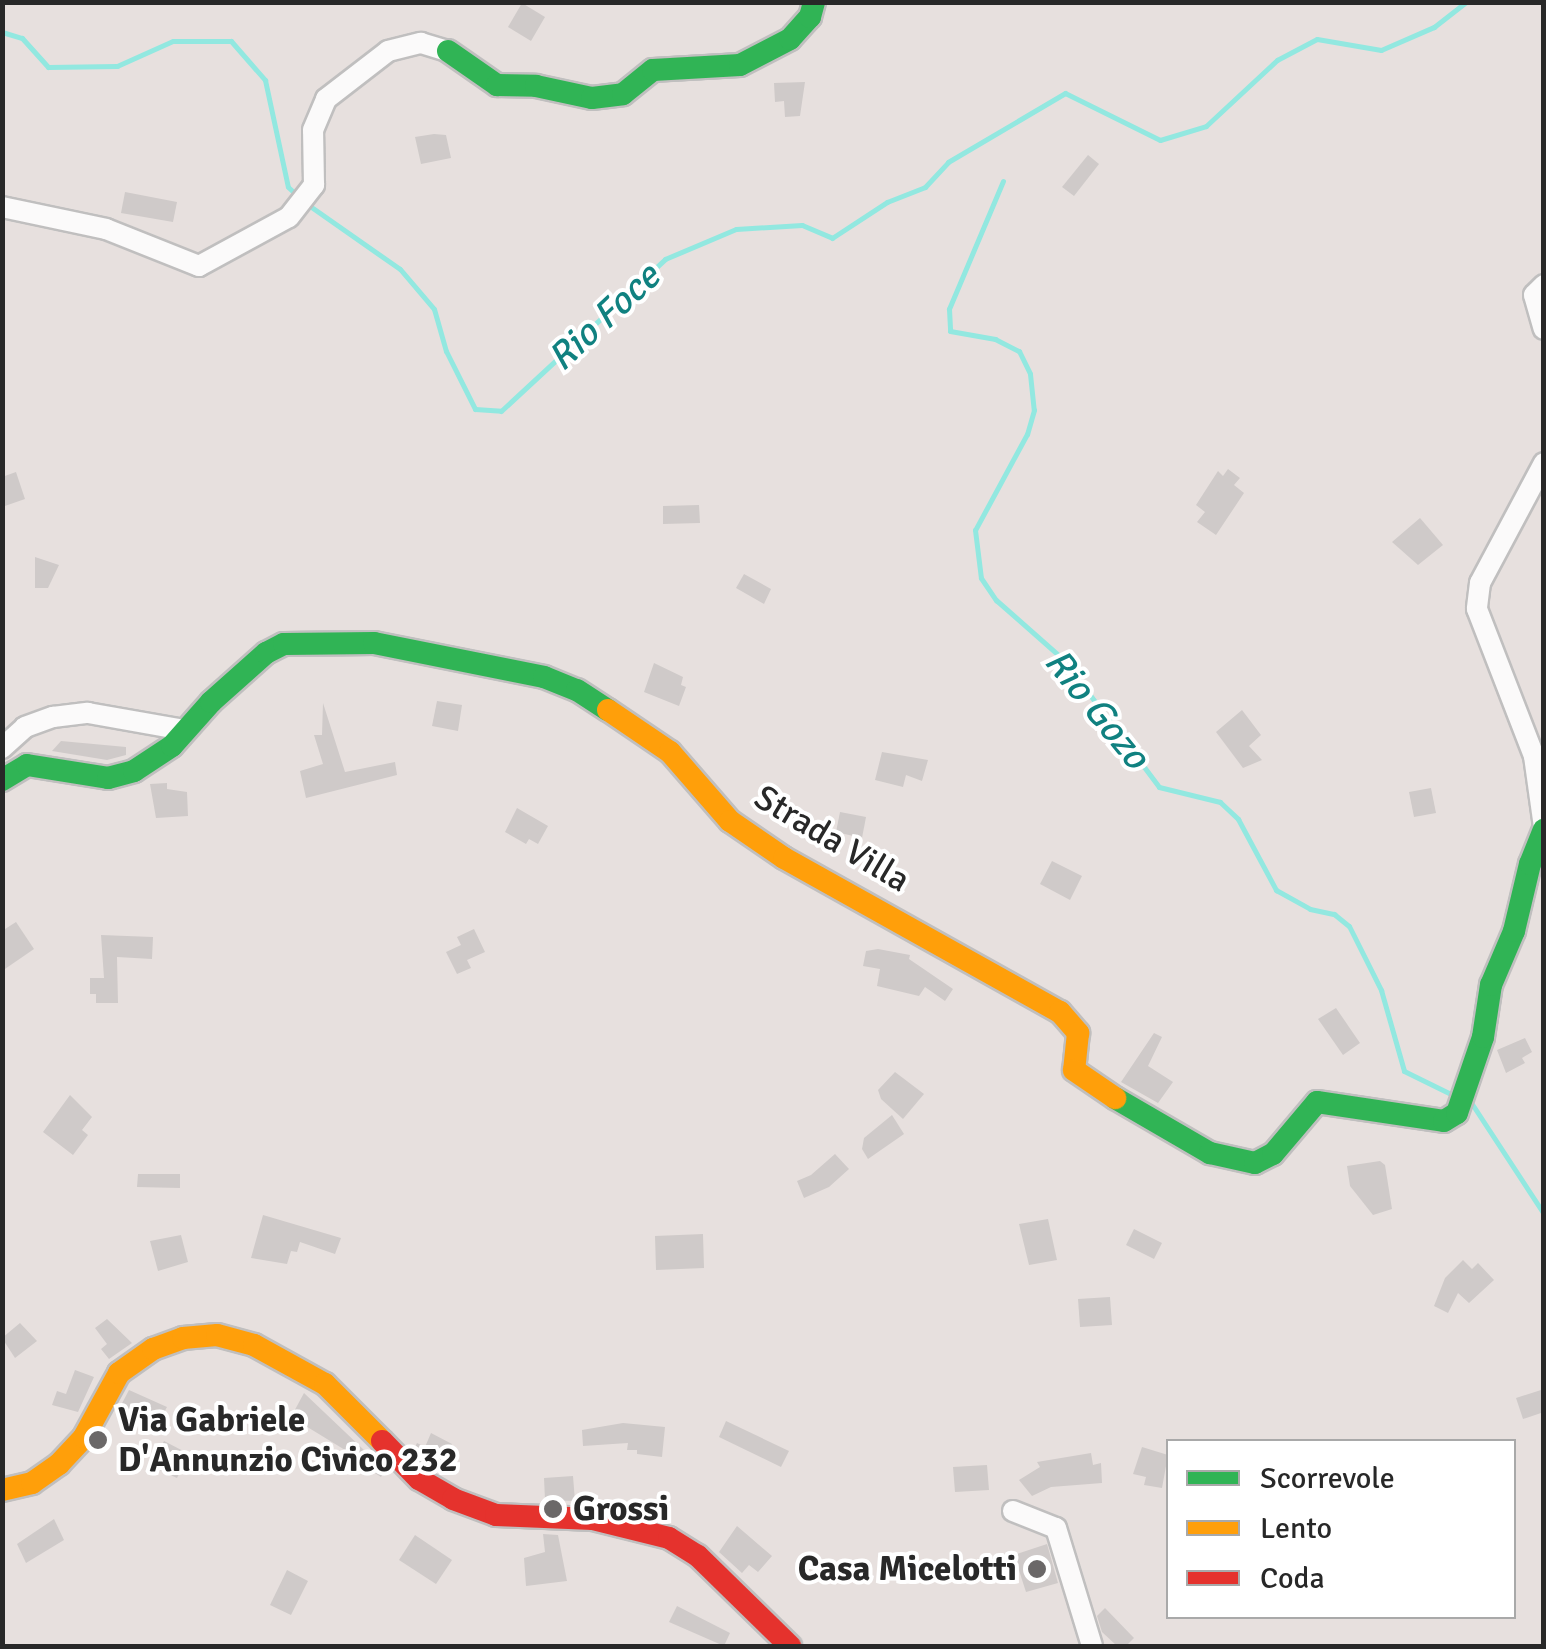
<!DOCTYPE html>
<html>
<head>
<meta charset="utf-8">
<style>
  body { margin:0 }
  #map { position:relative; width:1546px; height:1649px; overflow:hidden; background:#e7e0de; font-family:Signika,sans-serif }
  div>[style] { position:absolute }
  .stream>* { height:5px; margin:-2.5px; padding:0 2.5px; transform-origin:2.5px; border-radius:2.5px; background:#92e8e0 }
  .building>* { inset:0; background:#cfcac9 }
  .roads { filter:drop-shadow(2px 0 #c0bfbf) drop-shadow(-2px 0 #c0bfbf) drop-shadow(0 2px #c0bfbf) drop-shadow(0 -2px #c0bfbf) }
  .street>* { height:20px; margin:-10px; padding:0 10px; transform-origin:10px; border-radius:10px; background:#fbfafa }
  .fast>* { height:22px; margin:-11px; padding:0 11px; transform-origin:11px; border-radius:11px; background:#30b455 }
  .slow>* { height:22px; margin:-11px; padding:0 11px; transform-origin:11px; border-radius:11px; background:#ff9f0a }
  .jam>* { height:22px; margin:-11px; padding:0 11px; transform-origin:11px; border-radius:11px; background:#e5322d }
  .dots>* { width:28px; height:28px; translate:-50% -50%; box-sizing:border-box; border:5px solid #fff; border-radius:50% }
  span { translate:-50% -50%; white-space:nowrap; text-align:center; line-height:1.15; -webkit-text-stroke:8px #fff; paint-order:stroke }
  .street-label { font-size:35px; color:#282828 }
  .poi-label { font-size:35px; color:#282828; font-weight:700 }
  .left { translate:0 -50%; text-align:left }
  .right { translate:-100% -50%; text-align:right }
  .water-label { font-size:38px; color:#108180; font-style:italic }
  .frame { position:absolute; inset:0; border:5px solid #282828; pointer-events:none }
  .legend { position:absolute; left:1166px; top:1439px; width:350px; height:180px; box-sizing:border-box; background:#fff; border:2px solid #a9a9a9; margin:0; padding:12px 18px; list-style:none; font-size:30px; color:#282828 }
  .legend li { display:flex; align-items:center; gap:20px; height:50px }
  .legend b { width:50px; border:2px solid #a9a9a9 }
</style>
</head>
<body>
<div id="map">
  <div class="stream">
    <div style="left:2px;top:32px;width:21px;rotate:17deg"></div>
    <div style="left:22px;top:38px;width:39px;rotate:48deg"></div>
    <div style="left:48px;top:67px;width:69px;rotate:-0.8deg"></div>
    <div style="left:117px;top:66px;width:61px;rotate:-24.1deg"></div>
    <div style="left:173px;top:41px;width:58px"></div>
    <div style="left:231px;top:41px;width:52px;rotate:48.9deg"></div>
    <div style="left:265px;top:80px;width:109px;rotate:77.9deg"></div>
    <div style="left:288px;top:187px;width:15px;rotate:42deg"></div>
    <div style="left:1003px;top:181px;width:139px;rotate:112.9deg"></div>
    <div style="left:949px;top:309px;width:22px;rotate:87deg"></div>
    <div style="left:950px;top:331px;width:46px;rotate:10.1deg"></div>
    <div style="left:995px;top:339px;width:27px;rotate:27deg"></div>
    <div style="left:1019px;top:351px;width:25px;rotate:64deg"></div>
    <div style="left:1030px;top:374px;width:36px;rotate:84deg"></div>
    <div style="left:1034px;top:410px;width:25px;rotate:106deg"></div>
    <div style="left:1027px;top:434px;width:109px;rotate:118.4deg"></div>
    <div style="left:975px;top:530px;width:48px;rotate:82.9deg"></div>
    <div style="left:981px;top:578px;width:27px;rotate:56deg"></div>
    <div style="left:996px;top:600px;width:89px;rotate:41.4deg"></div>
    <div style="left:1063px;top:659px;width:160px;rotate:53.1deg"></div>
    <div style="left:1159px;top:787px;width:63px;rotate:13.8deg"></div>
    <div style="left:1220px;top:802px;width:25px;rotate:43deg"></div>
    <div style="left:1238px;top:819px;width:81px;rotate:61.8deg"></div>
    <div style="left:1276px;top:890px;width:39px;rotate:29deg"></div>
    <div style="left:1310px;top:909px;width:25px;rotate:12deg"></div>
    <div style="left:1334px;top:914px;width:19px;rotate:39deg"></div>
    <div style="left:1349px;top:926px;width:72px;rotate:63.4deg"></div>
    <div style="left:1381px;top:990px;width:84px;rotate:74.1deg"></div>
    <div style="left:1404px;top:1071px;width:55px;rotate:26.1deg"></div>
    <div style="left:307px;top:204px;width:113px;rotate:35deg"></div>
    <div style="left:400px;top:269px;width:52px;rotate:49.6deg"></div>
    <div style="left:434px;top:309px;width:44px;rotate:74.1deg"></div>
    <div style="left:446px;top:351px;width:65px;rotate:63.4deg"></div>
    <div style="left:475px;top:409px;width:26px;rotate:4deg"></div>
    <div style="left:501px;top:411px;width:224px;rotate:-42.8deg"></div>
    <div style="left:665px;top:259px;width:77px;rotate:-22.9deg"></div>
    <div style="left:736px;top:229px;width:66px;rotate:-3.5deg"></div>
    <div style="left:802px;top:225px;width:33px;rotate:23deg"></div>
    <div style="left:832px;top:238px;width:66px;rotate:-33.2deg"></div>
    <div style="left:887px;top:202px;width:41px;rotate:-21.5deg"></div>
    <div style="left:925px;top:187px;width:34px;rotate:-47deg"></div>
    <div style="left:948px;top:162px;width:136px;rotate:-30.5deg"></div>
    <div style="left:1065px;top:93px;width:106px;rotate:26.3deg"></div>
    <div style="left:1160px;top:140px;width:48px;rotate:-16.9deg"></div>
    <div style="left:1206px;top:126px;width:97px;rotate:-42.9deg"></div>
    <div style="left:1277px;top:60px;width:45px;rotate:-27.7deg"></div>
    <div style="left:1317px;top:39px;width:65px;rotate:9.8deg"></div>
    <div style="left:1381px;top:50px;width:58px;rotate:-23.5deg"></div>
    <div style="left:1434px;top:27px;width:41px;rotate:-38deg"></div>
    <div style="left:1472px;top:1104px;width:131px;rotate:56.8deg"></div>
  </div>
  <div class="building">
    <div style="clip-path:polygon(522px 3px,545px 17px,531px 41px,508px 27px)"></div>
    <div style="clip-path:polygon(805px 82px,800px 116px,785px 117px,784px 101px,775px 102px,774px 83px)"></div>
    <div style="clip-path:polygon(434px 134px,446px 135px,451px 158px,421px 164px,415px 137px)"></div>
    <div style="clip-path:polygon(1088px 155px,1099px 164px,1074px 196px,1062px 187px)"></div>
    <div style="clip-path:polygon(125px 192px,177px 202px,173px 222px,121px 213px)"></div>
    <div style="clip-path:polygon(1228px 469px,1240px 478px,1234px 485px,1244px 493px,1216px 535px,1197px 522px,1205px 512px,1196px 505px,1218px 471px,1223px 476px)"></div>
    <div style="clip-path:polygon(16px 472px,25px 499px,2px 507px,2px 477px)"></div>
    <div style="clip-path:polygon(699px 505px,700px 523px,663px 524px,663px 506px)"></div>
    <div style="clip-path:polygon(1420px 518px,1443px 545px,1418px 565px,1392px 542px)"></div>
    <div style="clip-path:polygon(35px 557px,59px 565px,48px 588px,35px 588px)"></div>
    <div style="clip-path:polygon(744px 574px,771px 589px,764px 604px,736px 588px)"></div>
    <div style="clip-path:polygon(654px 663px,683px 677px,681px 685px,686px 687px,679px 706px,644px 692px)"></div>
    <div style="clip-path:polygon(437px 701px,462px 705px,458px 731px,432px 726px)"></div>
    <div style="clip-path:polygon(323px 703px,345px 772px,395px 762px,397px 775px,306px 798px,300px 771px,323px 764px,314px 735px,322px 735px)"></div>
    <div style="clip-path:polygon(1242px 710px,1261px 735px,1249px 746px,1262px 760px,1243px 768px,1216px 732px)"></div>
    <div style="clip-path:polygon(61px 741px,126px 747px,126px 755px,107px 760px,52px 751px)"></div>
    <div style="clip-path:polygon(882px 752px,928px 760px,922px 781px,906px 775px,903px 787px,875px 780px)"></div>
    <div style="clip-path:polygon(167px 783px,167px 789px,187px 792px,188px 816px,156px 818px,150px 784px)"></div>
    <div style="clip-path:polygon(1431px 788px,1436px 813px,1414px 817px,1409px 792px)"></div>
    <div style="clip-path:polygon(517px 808px,548px 826px,538px 844px,529px 839px,526px 844px,505px 832px)"></div>
    <div style="clip-path:polygon(840px 812px,866px 817px,862px 838px,836px 832px)"></div>
    <div style="clip-path:polygon(1052px 861px,1082px 876px,1070px 900px,1040px 884px)"></div>
    <div style="clip-path:polygon(16px 922px,34px 949px,2px 971px,2px 931px)"></div>
    <div style="clip-path:polygon(474px 929px,485px 952px,467px 960px,471px 968px,457px 974px,446px 952px,461px 945px,457px 937px)"></div>
    <div style="clip-path:polygon(101px 935px,153px 937px,152px 959px,117px 957px,118px 1003px,96px 1003px,96px 994px,90px 994px,90px 978px,104px 978px)"></div>
    <div style="clip-path:polygon(878px 949px,910px 955px,909px 959px,953px 989px,945px 1001px,925px 987px,919px 996px,877px 986px,880px 969px,863px 966px,866px 951px)"></div>
    <div style="clip-path:polygon(1336px 1008px,1360px 1043px,1343px 1055px,1318px 1019px)"></div>
    <div style="clip-path:polygon(1154px 1033px,1162px 1037px,1148px 1066px,1173px 1082px,1158px 1103px,1121px 1082px)"></div>
    <div style="clip-path:polygon(1525px 1038px,1532px 1052px,1522px 1058px,1525px 1063px,1506px 1073px,1497px 1050px)"></div>
    <div style="clip-path:polygon(895px 1072px,924px 1094px,903px 1119px,881px 1099px,878px 1090px)"></div>
    <div style="clip-path:polygon(70px 1095px,92px 1117px,82px 1130px,88px 1135px,73px 1155px,43px 1132px)"></div>
    <div style="clip-path:polygon(892px 1115px,904px 1134px,868px 1159px,862px 1149px,864px 1138px)"></div>
    <div style="clip-path:polygon(835px 1154px,849px 1169px,829px 1187px,804px 1198px,797px 1181px,811px 1175px)"></div>
    <div style="clip-path:polygon(1380px 1161px,1385px 1165px,1392px 1209px,1373px 1215px,1350px 1186px,1347px 1166px)"></div>
    <div style="clip-path:polygon(138px 1174px,180px 1174px,180px 1188px,137px 1187px)"></div>
    <div style="clip-path:polygon(263px 1215px,341px 1238px,335px 1254px,300px 1242px,297px 1252px,291px 1251px,287px 1264px,251px 1258px)"></div>
    <div style="clip-path:polygon(1048px 1219px,1057px 1260px,1029px 1265px,1019px 1224px)"></div>
    <div style="clip-path:polygon(1134px 1229px,1162px 1243px,1154px 1259px,1126px 1245px)"></div>
    <div style="clip-path:polygon(703px 1234px,704px 1268px,656px 1270px,655px 1236px)"></div>
    <div style="clip-path:polygon(181px 1235px,188px 1262px,158px 1271px,150px 1241px)"></div>
    <div style="clip-path:polygon(1463px 1260px,1472px 1269px,1478px 1263px,1494px 1280px,1469px 1303px,1458px 1293px,1448px 1313px,1434px 1306px,1445px 1278px)"></div>
    <div style="clip-path:polygon(1110px 1297px,1112px 1325px,1080px 1327px,1078px 1299px)"></div>
    <div style="clip-path:polygon(107px 1319px,132px 1343px,109px 1359px,101px 1349px,107px 1344px,95px 1328px)"></div>
    <div style="clip-path:polygon(20px 1323px,37px 1341px,15px 1358px,2px 1338px)"></div>
    <div style="clip-path:polygon(75px 1370px,94px 1377px,78px 1412px,52px 1405px,57px 1391px,66px 1394px)"></div>
    <div style="clip-path:polygon(129px 1390px,167px 1407px,159px 1422px,145px 1414px,142px 1421px,119px 1409px)"></div>
    <div style="clip-path:polygon(1541px 1390px,1544px 1412px,1523px 1419px,1516px 1398px)"></div>
    <div style="clip-path:polygon(304px 1393px,385px 1470px,381px 1477px,361px 1464px,363px 1461px,291px 1417px)"></div>
    <div style="clip-path:polygon(726px 1421px,789px 1451px,781px 1467px,719px 1437px)"></div>
    <div style="clip-path:polygon(623px 1423px,665px 1427px,662px 1457px,637px 1454px,637px 1450px,627px 1450px,628px 1443px,583px 1446px,582px 1430px)"></div>
    <div style="clip-path:polygon(431px 1433px,452px 1444px,438px 1470px,414px 1449px,417px 1443px,425px 1447px)"></div>
    <div style="clip-path:polygon(164px 1441px,189px 1454px,177px 1478px,151px 1466px)"></div>
    <div style="clip-path:polygon(1142px 1447px,1168px 1455px,1162px 1488px,1144px 1485px,1146px 1477px,1133px 1474px)"></div>
    <div style="clip-path:polygon(1091px 1453px,1093px 1465px,1101px 1463px,1102px 1483px,1051px 1487px,1032px 1496px,1019px 1480px,1040px 1467px,1037px 1462px)"></div>
    <div style="clip-path:polygon(987px 1465px,989px 1490px,955px 1492px,953px 1467px)"></div>
    <div style="clip-path:polygon(573px 1476px,575px 1501px,545px 1500px,544px 1478px)"></div>
    <div style="clip-path:polygon(54px 1519px,64px 1540px,26px 1563px,17px 1544px)"></div>
    <div style="clip-path:polygon(737px 1526px,772px 1556px,758px 1572px,749px 1565px,742px 1573px,719px 1552px)"></div>
    <div style="clip-path:polygon(543px 1534px,558px 1535px,567px 1581px,526px 1586px,524px 1558px,545px 1552px)"></div>
    <div style="clip-path:polygon(415px 1535px,452px 1560px,436px 1584px,399px 1560px)"></div>
    <div style="clip-path:polygon(1047px 1544px,1058px 1583px,1026px 1592px,1014px 1555px)"></div>
    <div style="clip-path:polygon(287px 1570px,308px 1581px,291px 1615px,270px 1605px)"></div>
    <div style="clip-path:polygon(677px 1606px,730px 1633px,724px 1646px,669px 1622px)"></div>
    <div style="clip-path:polygon(1105px 1608px,1134px 1638px,1126px 1646px,1117px 1646px,1102px 1632px,1097px 1616px)"></div>
  </div>
  <div class="roads">
    <div class="street">
      <div style="left:2px;top:207px;width:106px;rotate:11.9deg"></div>
      <div style="left:106px;top:229px;width:100px;rotate:21.7deg"></div>
      <div style="left:199px;top:266px;width:102px;rotate:-28.6deg"></div>
      <div style="left:289px;top:217px;width:41px;rotate:-52deg"></div>
      <div style="left:314px;top:185px;width:55px;rotate:-91deg"></div>
      <div style="left:313px;top:130px;width:34px;rotate:-67deg"></div>
      <div style="left:326px;top:99px;width:78px;rotate:-37.7deg"></div>
      <div style="left:388px;top:51px;width:34px;rotate:-14deg"></div>
      <div style="left:421px;top:43px;width:28px;rotate:17deg"></div>
      <div style="left:1544px;top:285px;width:14px;rotate:135deg"></div>
      <div style="left:1534px;top:295px;width:35px;rotate:74deg"></div>
      <div style="left:1544px;top:463px;width:136px;rotate:118.1deg"></div>
      <div style="left:1480px;top:583px;width:26px;rotate:97deg"></div>
      <div style="left:1477px;top:609px;width:158px;rotate:68.8deg"></div>
      <div style="left:1534px;top:756px;width:72px;rotate:82deg"></div>
      <div style="left:2px;top:748px;width:31px;rotate:-42deg"></div>
      <div style="left:25px;top:727px;width:30px;rotate:-20deg"></div>
      <div style="left:53px;top:717px;width:35px;rotate:-7deg"></div>
      <div style="left:88px;top:713px;width:97px;rotate:10deg"></div>
      <div style="left:1013px;top:1511px;width:46px;rotate:21.6deg"></div>
      <div style="left:1056px;top:1528px;width:123px;rotate:73deg"></div>
    </div>
    <div class="fast">
      <div style="left:448px;top:51px;width:60px;rotate:34.8deg"></div>
      <div style="left:497px;top:85px;width:39px;rotate:1deg"></div>
      <div style="left:536px;top:86px;width:57px;rotate:12.1deg"></div>
      <div style="left:592px;top:98px;width:31px;rotate:-7deg"></div>
      <div style="left:623px;top:94px;width:38px;rotate:-39deg"></div>
      <div style="left:653px;top:70px;width:87px;rotate:-3.3deg"></div>
      <div style="left:740px;top:65px;width:56px;rotate:-27.5deg"></div>
      <div style="left:790px;top:39px;width:30px;rotate:-48deg"></div>
      <div style="left:810px;top:17px;width:16px;rotate:-75deg"></div>
      <div style="left:2px;top:780px;width:29px;rotate:-31deg"></div>
      <div style="left:27px;top:765px;width:82px;rotate:9.1deg"></div>
      <div style="left:108px;top:778px;width:27px;rotate:-15deg"></div>
      <div style="left:134px;top:771px;width:45px;rotate:-33.3deg"></div>
      <div style="left:172px;top:746px;width:59px;rotate:-48.4deg"></div>
      <div style="left:211px;top:702px;width:74px;rotate:-41.7deg"></div>
      <div style="left:266px;top:653px;width:20px;rotate:-27deg"></div>
      <div style="left:284px;top:644px;width:90px;rotate:-0.6deg"></div>
      <div style="left:374px;top:643px;width:173px;rotate:11.3deg"></div>
      <div style="left:544px;top:677px;width:35px;rotate:22deg"></div>
      <div style="left:577px;top:690px;width:37px;rotate:33deg"></div>
      <div style="left:1115px;top:1098px;width:110px;rotate:30.1deg"></div>
      <div style="left:1210px;top:1153px;width:46px;rotate:12.5deg"></div>
      <div style="left:1255px;top:1163px;width:20px;rotate:-27deg"></div>
      <div style="left:1273px;top:1154px;width:68px;rotate:-49.8deg"></div>
      <div style="left:1317px;top:1102px;width:128px;rotate:8.5deg"></div>
      <div style="left:1444px;top:1121px;width:15px;rotate:-32deg"></div>
      <div style="left:1457px;top:1113px;width:80px;rotate:-71.1deg"></div>
      <div style="left:1483px;top:1037px;width:53px;rotate:-81.3deg"></div>
      <div style="left:1491px;top:985px;width:59px;rotate:-66.9deg"></div>
      <div style="left:1514px;top:931px;width:69px;rotate:-76.6deg"></div>
      <div style="left:1530px;top:864px;width:37px;rotate:-68deg"></div>
    </div>
    <div class="slow">
      <div style="left:608px;top:710px;width:75px;rotate:34.1deg"></div>
      <div style="left:670px;top:752px;width:91px;rotate:49deg"></div>
      <div style="left:730px;top:821px;width:65px;rotate:34.4deg"></div>
      <div style="left:784px;top:858px;width:316px;rotate:29.2deg"></div>
      <div style="left:1060px;top:1012px;width:28px;rotate:49deg"></div>
      <div style="left:1078px;top:1033px;width:37px;rotate:96deg"></div>
      <div style="left:1074px;top:1070px;width:50px;rotate:34.3deg"></div>
      <div style="left:2px;top:1490px;width:31px;rotate:-13deg"></div>
      <div style="left:32px;top:1483px;width:33px;rotate:-35deg"></div>
      <div style="left:59px;top:1464px;width:37px;rotate:-47deg"></div>
      <div style="left:84px;top:1437px;width:73px;rotate:-61.3deg"></div>
      <div style="left:119px;top:1373px;width:42px;rotate:-35.2deg"></div>
      <div style="left:153px;top:1349px;width:32px;rotate:-20deg"></div>
      <div style="left:183px;top:1338px;width:34px;rotate:-5deg"></div>
      <div style="left:217px;top:1335px;width:38px;rotate:15deg"></div>
      <div style="left:254px;top:1345px;width:81px;rotate:28.8deg"></div>
      <div style="left:325px;top:1384px;width:81px;rotate:45deg"></div>
    </div>
    <div class="jam">
      <div style="left:382px;top:1441px;width:53px;rotate:45.8deg"></div>
      <div style="left:419px;top:1479px;width:39px;rotate:30deg"></div>
      <div style="left:453px;top:1499px;width:46px;rotate:20.4deg"></div>
      <div style="left:496px;top:1515px;width:97px;rotate:2.4deg"></div>
      <div style="left:593px;top:1519px;width:78px;rotate:14deg"></div>
      <div style="left:669px;top:1538px;width:34px;rotate:32deg"></div>
      <div style="left:698px;top:1556px;width:129px;rotate:44.4deg"></div>
    </div>
  </div>
  <div class="dots">
    <div style="left:98px;top:1440px;background:#6b6868"></div>
    <div style="left:553px;top:1509px;background:#6b6868"></div>
    <div style="left:1037px;top:1569px;background:#6b6868"></div>
  </div>
  <div class="street-label">
    <span style="left:832px;top:839px;rotate:31deg">Strada Villa</span>
  </div>
  <div class="poi-label">
    <span class="left" style="left:118px;top:1440px">Via Gabriele<br>D'Annunzio Civico 232</span>
    <span class="left" style="left:573px;top:1509px">Grossi</span>
    <span class="right" style="left:1017px;top:1569px">Casa Micelotti</span>
  </div>
  <div class="water-label">
    <span style="left:604px;top:317px;rotate:-43deg">Rio Foce</span>
    <span style="left:1097px;top:709px;rotate:51deg">Rio Gozo</span>
  </div>
  <div class="frame"></div>
  <ul class="legend">
  <li><b style="height:12px;background:#30b455"></b>Scorrevole</li>
  <li><b style="height:12px;background:#ff9f0a"></b>Lento</li>
  <li><b style="height:12px;background:#e5322d"></b>Coda</li>
  </ul>
</div>
</body>
</html>
